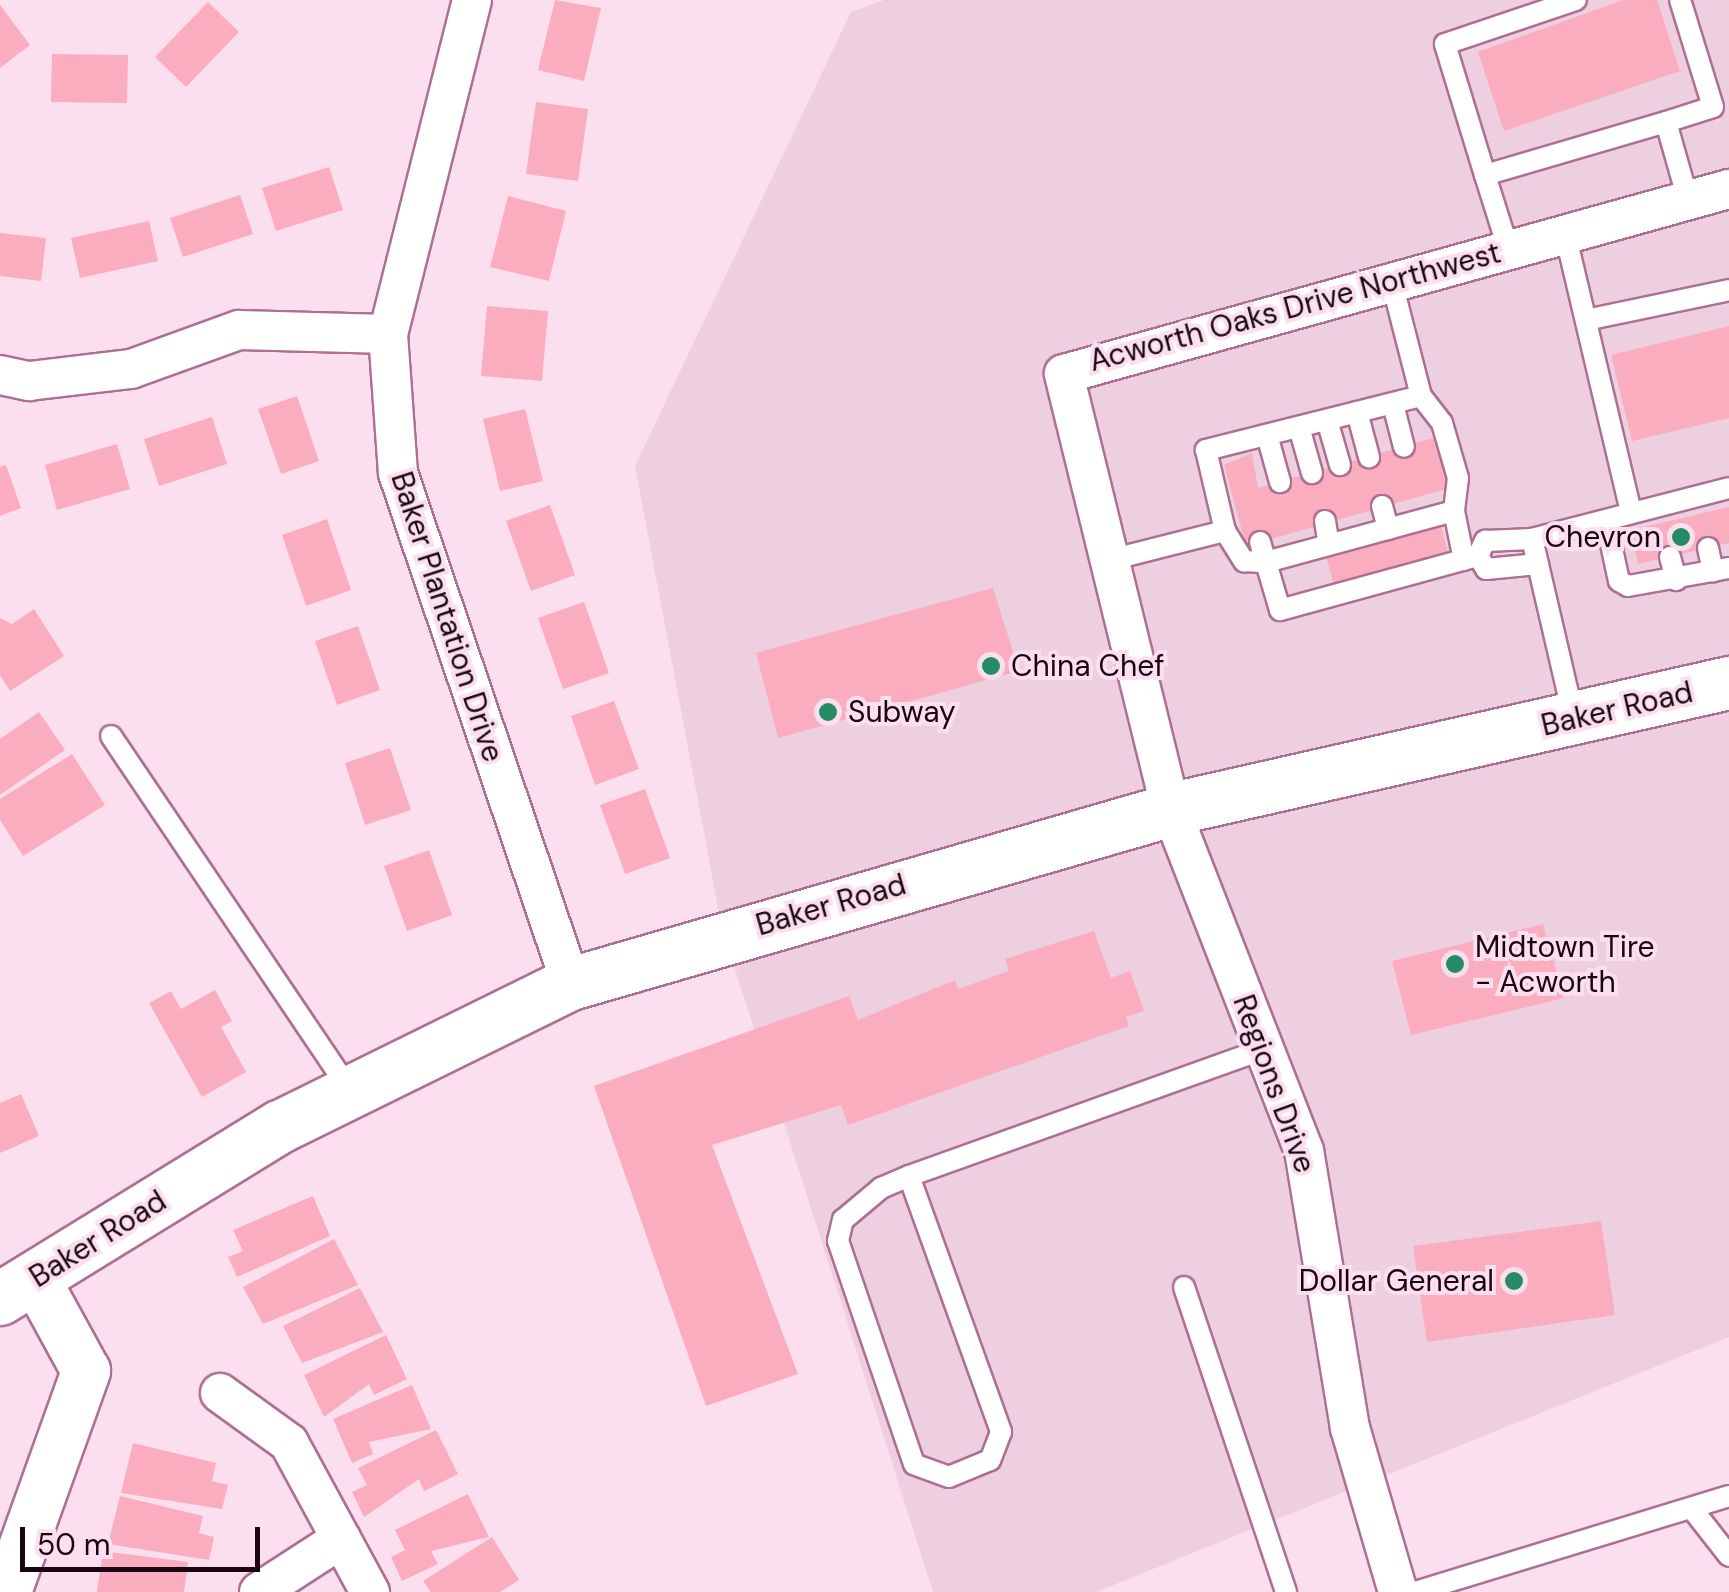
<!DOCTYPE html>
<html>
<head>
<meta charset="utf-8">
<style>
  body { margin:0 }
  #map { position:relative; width:1729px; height:1592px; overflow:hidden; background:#fbdfee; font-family:"DM Sans",sans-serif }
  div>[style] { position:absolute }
  .built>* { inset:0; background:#edcfdf }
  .building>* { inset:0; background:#faadbf }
  .roads { filter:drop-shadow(2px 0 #ad6f93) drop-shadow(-2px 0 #ad6f93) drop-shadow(0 2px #ad6f93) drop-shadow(0 -2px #ad6f93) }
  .service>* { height:20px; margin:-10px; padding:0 10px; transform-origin:10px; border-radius:10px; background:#fff }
  .minor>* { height:38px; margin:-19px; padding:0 19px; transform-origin:19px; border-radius:19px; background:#fff }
  .tertiary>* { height:48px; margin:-24px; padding:0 24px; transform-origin:24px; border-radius:24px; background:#fff }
  .secondary>* { height:52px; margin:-26px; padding:0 26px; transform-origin:26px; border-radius:26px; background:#fff }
  .dots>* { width:28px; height:28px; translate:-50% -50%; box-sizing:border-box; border:5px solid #fbdfee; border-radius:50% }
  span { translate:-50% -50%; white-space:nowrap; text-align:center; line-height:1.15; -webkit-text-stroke:8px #fbdfee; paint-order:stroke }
  .street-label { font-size:30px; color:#1b0512 }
  .poi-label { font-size:30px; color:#1b0512 }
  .right { translate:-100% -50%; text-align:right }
  .left { translate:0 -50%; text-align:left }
  .scale { position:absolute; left:20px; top:1527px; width:240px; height:45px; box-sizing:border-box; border:5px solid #1b0512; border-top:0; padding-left:12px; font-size:30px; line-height:35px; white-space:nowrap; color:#1b0512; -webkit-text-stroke:8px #fbdfee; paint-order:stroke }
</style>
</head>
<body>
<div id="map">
  <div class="built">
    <div style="clip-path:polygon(884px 0,1729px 0,1729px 1337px,1096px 1592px,933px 1592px,722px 928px,635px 466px,851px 12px)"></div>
  </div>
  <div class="building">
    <div style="clip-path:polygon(555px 0,601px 8px,584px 81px,538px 70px)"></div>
    <div style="clip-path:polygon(1623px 0,1657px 0,1680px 71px,1504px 131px,1478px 52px)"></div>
    <div style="clip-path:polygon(208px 2px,239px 32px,186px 87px,155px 57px)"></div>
    <div style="clip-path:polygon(0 5px,30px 45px,0 68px)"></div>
    <div style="clip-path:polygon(52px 54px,128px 55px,127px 103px,51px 102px)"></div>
    <div style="clip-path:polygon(536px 102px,588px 109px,578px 181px,526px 174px)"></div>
    <div style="clip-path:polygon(329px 167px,343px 210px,276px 231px,262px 188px)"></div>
    <div style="clip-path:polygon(240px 195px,253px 234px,183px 257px,170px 218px)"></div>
    <div style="clip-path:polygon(508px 196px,566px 211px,549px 281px,490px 267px)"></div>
    <div style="clip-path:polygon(149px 221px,158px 261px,80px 278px,71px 238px)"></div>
    <div style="clip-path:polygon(0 233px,46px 238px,41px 281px,0 276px)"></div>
    <div style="clip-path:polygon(487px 306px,548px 311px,542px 381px,481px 376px)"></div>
    <div style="clip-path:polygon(1729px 326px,1729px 418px,1632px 441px,1611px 355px)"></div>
    <div style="clip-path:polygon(297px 396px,319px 461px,281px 474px,258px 409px)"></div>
    <div style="clip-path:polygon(525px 409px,543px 481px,500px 491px,483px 419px)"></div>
    <div style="clip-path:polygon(212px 417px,227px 464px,159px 486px,144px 439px)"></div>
    <div style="clip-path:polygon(1433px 438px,1449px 488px,1246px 546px,1224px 465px,1252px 453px,1258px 488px)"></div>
    <div style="clip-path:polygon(117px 444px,130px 489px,57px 510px,45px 465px)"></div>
    <div style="clip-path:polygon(6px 465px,21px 508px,0 516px,0 467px)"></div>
    <div style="clip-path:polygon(550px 505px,575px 575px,531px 591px,506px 521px)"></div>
    <div style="clip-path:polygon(1729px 507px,1729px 543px,1638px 564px,1631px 530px)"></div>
    <div style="clip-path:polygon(327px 519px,351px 590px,306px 606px,282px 535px)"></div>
    <div style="clip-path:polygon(1441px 527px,1450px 560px,1335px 589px,1326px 556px)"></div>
    <div style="clip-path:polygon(993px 588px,1019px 671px,778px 738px,756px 653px)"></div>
    <div style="clip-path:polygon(584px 602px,609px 673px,563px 689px,538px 618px)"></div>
    <div style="clip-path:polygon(34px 609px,64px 656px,10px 691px,0 675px,0 618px,12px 624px)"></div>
    <div style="clip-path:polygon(358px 626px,380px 690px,337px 705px,315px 641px)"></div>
    <div style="clip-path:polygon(614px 701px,639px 769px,595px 785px,571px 716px)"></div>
    <div style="clip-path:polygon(39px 712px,65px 750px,0 795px,0 739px)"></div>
    <div style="clip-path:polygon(390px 748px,411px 810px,365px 825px,345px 763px)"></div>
    <div style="clip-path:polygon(72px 754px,105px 805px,23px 856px,0 820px,0 799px)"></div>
    <div style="clip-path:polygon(645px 789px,670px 858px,625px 874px,600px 805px)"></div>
    <div style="clip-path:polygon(429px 850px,452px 915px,407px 931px,384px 866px)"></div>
    <div style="clip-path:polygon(1543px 924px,1564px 998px,1411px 1035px,1392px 961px)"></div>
    <div style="clip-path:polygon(1094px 931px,1111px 978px,1130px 971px,1144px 1011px,1126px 1017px,1129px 1026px,848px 1125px,841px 1105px,712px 1145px,798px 1374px,706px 1406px,594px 1086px,849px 996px,858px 1020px,955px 980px,958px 989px,1009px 971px,1005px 959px)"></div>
    <div style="clip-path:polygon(215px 990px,232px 1021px,221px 1027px,246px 1072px,202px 1097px,149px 1003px,171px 991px,181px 1009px)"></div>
    <div style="clip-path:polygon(21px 1094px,39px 1136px,0 1153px,0 1103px)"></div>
    <div style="clip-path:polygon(313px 1196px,330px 1236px,237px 1277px,228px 1257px,243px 1251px,233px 1230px)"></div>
    <div style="clip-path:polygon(1601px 1221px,1615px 1315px,1427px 1342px,1413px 1246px)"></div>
    <div style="clip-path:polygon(334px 1239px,358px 1285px,263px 1324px,243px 1287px)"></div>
    <div style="clip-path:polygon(360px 1288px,383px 1332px,302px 1363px,283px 1326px)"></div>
    <div style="clip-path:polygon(386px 1335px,407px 1379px,374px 1395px,369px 1384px,324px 1417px,304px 1375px)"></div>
    <div style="clip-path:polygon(412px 1385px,431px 1429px,369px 1442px,373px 1454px,352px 1463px,333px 1419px)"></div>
    <div style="clip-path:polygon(436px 1430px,458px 1474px,424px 1491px,419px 1479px,364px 1517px,352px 1492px,367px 1485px,358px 1468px)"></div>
    <div style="clip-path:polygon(133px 1443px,216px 1463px,212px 1481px,228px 1485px,222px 1509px,121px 1493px)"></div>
    <div style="clip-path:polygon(468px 1494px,489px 1537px,431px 1551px,438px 1564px,402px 1581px,391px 1557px,405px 1550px,395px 1530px)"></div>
    <div style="clip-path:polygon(120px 1496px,203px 1516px,199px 1533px,214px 1537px,209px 1560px,108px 1544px)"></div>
    <div style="clip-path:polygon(492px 1537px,519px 1580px,500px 1592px,431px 1592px,423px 1581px)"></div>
    <div style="clip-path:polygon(103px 1551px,188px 1562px,184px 1592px,97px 1592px)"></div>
  </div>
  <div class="roads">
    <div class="service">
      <div style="left:1666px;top:122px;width:49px;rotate:-17.7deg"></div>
      <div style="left:1713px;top:107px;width:112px;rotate:-107.1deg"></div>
      <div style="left:1485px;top:175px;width:137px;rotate:-107deg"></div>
      <div style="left:1445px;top:44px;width:138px;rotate:-18.6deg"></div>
      <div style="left:1565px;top:233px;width:288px;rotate:76.7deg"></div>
      <div style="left:1508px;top:248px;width:77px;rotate:-107.5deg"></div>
      <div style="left:1485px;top:175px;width:189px;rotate:-16.3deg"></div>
      <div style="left:1666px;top:122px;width:81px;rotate:74.2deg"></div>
      <div style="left:1391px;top:279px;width:121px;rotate:75.6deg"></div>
      <div style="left:1421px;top:396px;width:34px;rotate:52deg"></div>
      <div style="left:1442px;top:423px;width:57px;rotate:73.8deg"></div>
      <div style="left:1458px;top:478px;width:33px;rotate:97deg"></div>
      <div style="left:1586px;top:320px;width:146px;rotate:-11.8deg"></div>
      <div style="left:1421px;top:396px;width:222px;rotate:165.9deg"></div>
      <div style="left:1206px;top:450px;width:83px;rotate:76.8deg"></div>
      <div style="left:1225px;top:531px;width:36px;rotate:58deg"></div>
      <div style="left:1244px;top:561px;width:22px;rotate:3deg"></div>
      <div style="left:1266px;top:562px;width:195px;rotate:-15.2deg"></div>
      <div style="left:1454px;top:511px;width:50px;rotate:78.5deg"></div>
      <div style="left:1393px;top:404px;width:44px;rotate:75.7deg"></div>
      <div style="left:1357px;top:412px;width:47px;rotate:75.1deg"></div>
      <div style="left:1327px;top:420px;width:47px;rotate:73.9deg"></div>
      <div style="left:1299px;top:427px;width:48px;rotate:74.2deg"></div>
      <div style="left:1267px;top:435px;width:49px;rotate:74.5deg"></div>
      <div style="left:1382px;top:506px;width:24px;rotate:75deg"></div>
      <div style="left:1325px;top:521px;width:24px;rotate:81deg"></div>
      <div style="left:1606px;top:521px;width:61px;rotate:77.8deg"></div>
      <div style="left:1619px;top:581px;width:10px;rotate:29deg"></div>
      <div style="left:1628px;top:586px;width:103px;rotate:-10.1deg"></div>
      <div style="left:1260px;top:542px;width:71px;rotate:73.6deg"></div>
      <div style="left:1280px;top:610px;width:205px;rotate:-15.3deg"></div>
      <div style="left:1478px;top:556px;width:17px;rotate:-65deg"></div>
      <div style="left:1485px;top:541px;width:47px;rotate:-2.4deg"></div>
      <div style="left:1708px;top:548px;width:24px;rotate:78deg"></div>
      <div style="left:1478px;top:556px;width:15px;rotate:58deg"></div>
      <div style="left:1486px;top:569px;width:52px;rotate:-5.5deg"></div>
      <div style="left:1670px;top:557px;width:24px;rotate:75deg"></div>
      <div style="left:1110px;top:560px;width:119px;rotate:-14.2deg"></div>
      <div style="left:1574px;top:719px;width:185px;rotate:-103.1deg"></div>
      <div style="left:1532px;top:539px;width:203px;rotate:-14.5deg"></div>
      <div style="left:111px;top:736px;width:427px;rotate:56deg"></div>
      <div style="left:909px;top:1176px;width:272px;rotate:70.2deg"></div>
      <div style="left:1001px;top:1432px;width:30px;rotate:111deg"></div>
      <div style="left:990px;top:1460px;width:44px;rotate:157.5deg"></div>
      <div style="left:949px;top:1477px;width:37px;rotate:-160deg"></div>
      <div style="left:914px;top:1464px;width:236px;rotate:-108.8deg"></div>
      <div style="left:838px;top:1241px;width:22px;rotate:-77deg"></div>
      <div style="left:843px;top:1220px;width:50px;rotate:-40.1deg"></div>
      <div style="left:881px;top:1188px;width:30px;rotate:-23deg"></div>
      <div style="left:909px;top:1176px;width:377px;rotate:-19.7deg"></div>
      <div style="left:1184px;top:1287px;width:322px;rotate:71.5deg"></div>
      <div style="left:1693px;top:1510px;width:58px;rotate:52deg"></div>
      <div style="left:1415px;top:1592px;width:328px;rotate:-17deg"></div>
    </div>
    <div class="minor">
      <div style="left:472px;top:0;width:344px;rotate:104.1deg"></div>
      <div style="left:388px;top:334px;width:139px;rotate:85.9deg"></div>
      <div style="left:398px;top:473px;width:539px;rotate:71.3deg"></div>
      <div style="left:0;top:375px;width:30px;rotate:12deg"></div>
      <div style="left:29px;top:381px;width:103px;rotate:-6.7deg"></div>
      <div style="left:131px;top:369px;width:115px;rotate:-19.9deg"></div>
      <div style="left:239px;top:330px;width:149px;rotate:1.5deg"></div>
      <div style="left:220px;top:1393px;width:85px;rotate:35.9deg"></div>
      <div style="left:289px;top:1443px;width:170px;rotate:61.5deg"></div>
      <div style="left:259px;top:1592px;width:98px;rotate:-32.9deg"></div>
      <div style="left:1398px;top:1592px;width:171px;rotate:-106.3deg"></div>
      <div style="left:1350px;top:1428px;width:281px;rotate:-99.4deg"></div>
      <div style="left:1304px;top:1151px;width:366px;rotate:-111.3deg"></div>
      <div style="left:1171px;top:810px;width:449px;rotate:-103.8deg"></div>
      <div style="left:1064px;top:374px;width:690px;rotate:-15.55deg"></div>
    </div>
    <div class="tertiary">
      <div style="left:7px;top:1592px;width:235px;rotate:-70.3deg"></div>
      <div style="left:86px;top:1371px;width:106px;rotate:-118.7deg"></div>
    </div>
    <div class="secondary">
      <div style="left:0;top:1299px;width:329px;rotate:-31.6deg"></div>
      <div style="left:280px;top:1127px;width:324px;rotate:-26.2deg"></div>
      <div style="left:571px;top:984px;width:640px;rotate:-16.14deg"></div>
      <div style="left:1186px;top:806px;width:557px;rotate:-12.76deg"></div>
    </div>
  </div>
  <div class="dots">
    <div style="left:1681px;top:537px;background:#258b66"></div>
    <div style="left:991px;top:666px;background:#258b66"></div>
    <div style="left:828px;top:712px;background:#258b66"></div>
    <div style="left:1455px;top:964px;background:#258b66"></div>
    <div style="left:1514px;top:1281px;background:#258b66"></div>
  </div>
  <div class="street-label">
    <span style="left:1295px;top:307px;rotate:-15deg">Acworth Oaks Drive Northwest</span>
    <span style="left:447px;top:617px;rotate:72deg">Baker Plantation Drive</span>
    <span style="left:1617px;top:709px;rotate:-13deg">Baker Road</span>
    <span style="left:831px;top:905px;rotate:-16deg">Baker Road</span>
    <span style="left:1274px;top:1084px;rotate:70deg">Regions Drive</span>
    <span style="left:98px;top:1239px;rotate:-32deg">Baker Road</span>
  </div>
  <div class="poi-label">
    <span class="right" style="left:1661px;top:537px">Chevron</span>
    <span class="left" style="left:1011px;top:666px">China Chef</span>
    <span class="left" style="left:848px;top:712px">Subway</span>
    <span class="left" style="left:1475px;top:964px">Midtown Tire<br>- Acworth</span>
    <span class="right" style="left:1494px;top:1281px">Dollar General</span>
  </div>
  <div class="scale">50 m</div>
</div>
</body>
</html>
